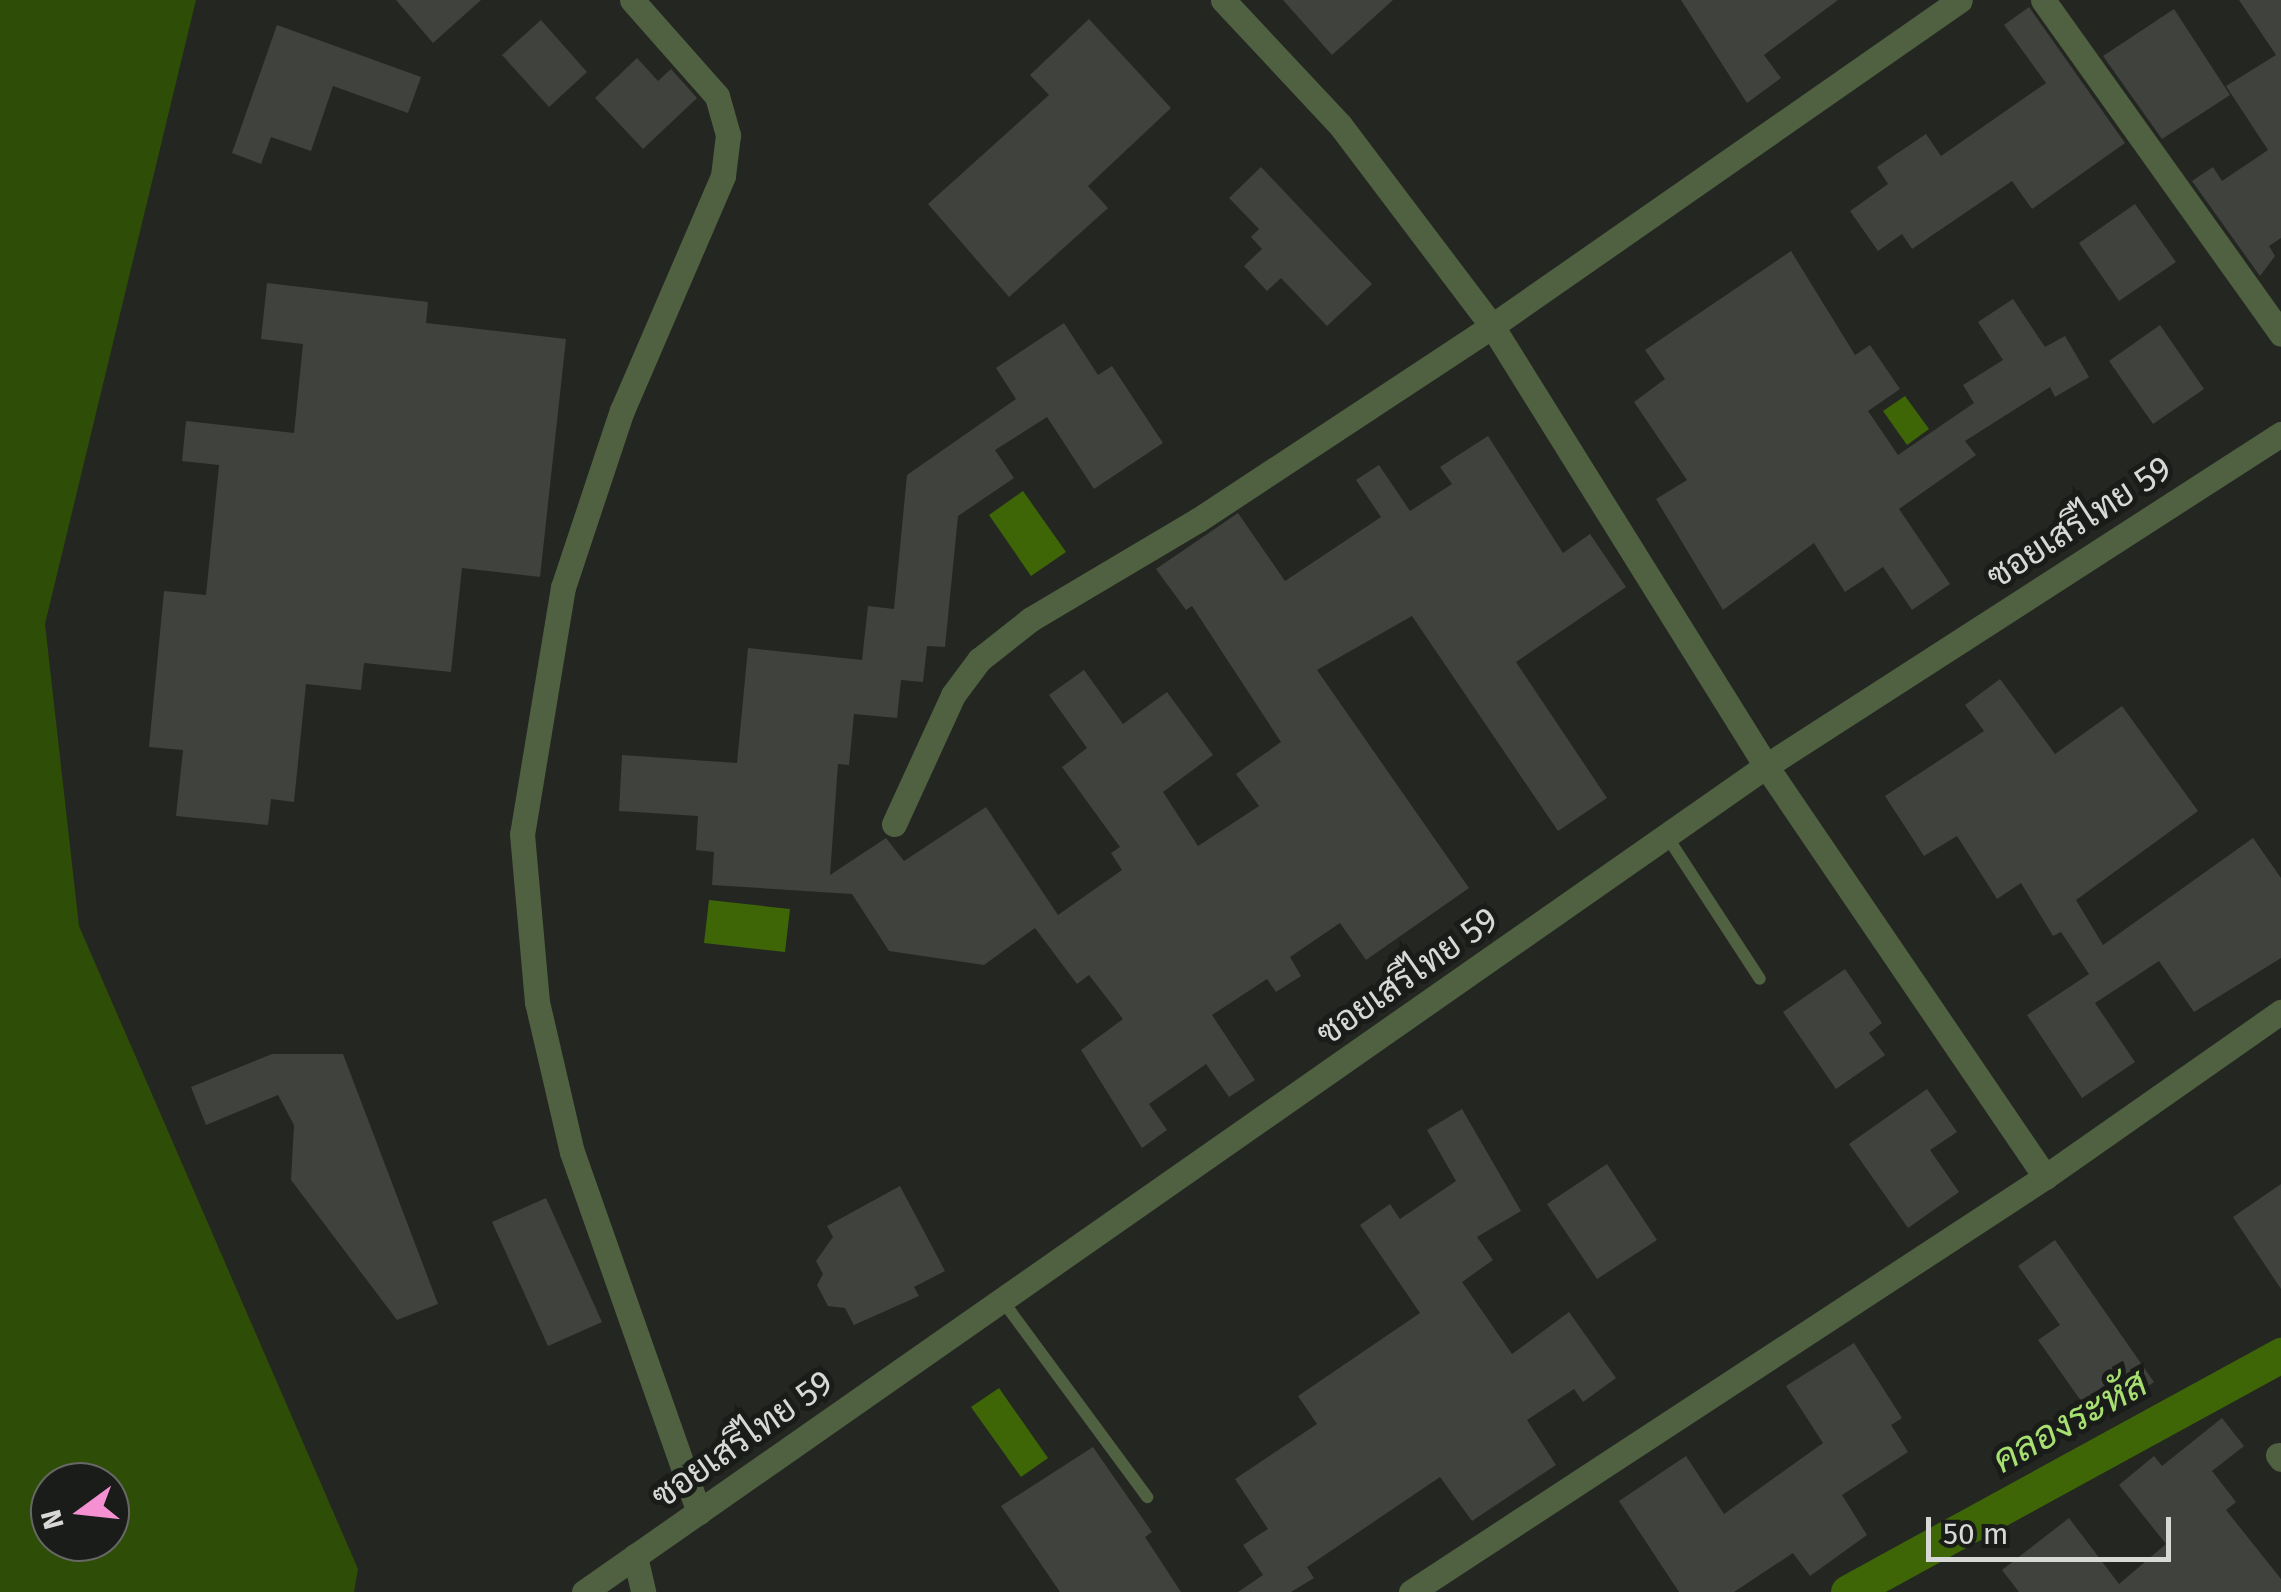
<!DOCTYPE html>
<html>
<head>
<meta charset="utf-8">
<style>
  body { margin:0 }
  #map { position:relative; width:2281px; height:1592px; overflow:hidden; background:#242622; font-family:"Fira Sans",Sarabun,sans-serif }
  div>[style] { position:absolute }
  .green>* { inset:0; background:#2e4d06 }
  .water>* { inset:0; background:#3e6606 }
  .canal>* { height:35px; margin:-17.5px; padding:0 17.5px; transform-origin:17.5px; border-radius:17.5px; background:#3e6606 }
  .building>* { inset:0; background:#40423e }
  .service>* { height:12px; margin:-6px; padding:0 6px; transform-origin:6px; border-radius:6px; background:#4f6140 }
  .minor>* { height:25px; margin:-12.5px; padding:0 12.5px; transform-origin:12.5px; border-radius:12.5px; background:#4f6140 }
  span { translate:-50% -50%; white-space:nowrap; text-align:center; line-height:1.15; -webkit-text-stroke:10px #1a1c19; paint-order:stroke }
  .street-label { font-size:35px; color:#d8d9d7 }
  .water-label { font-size:38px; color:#a7e071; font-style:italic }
  .north { position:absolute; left:30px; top:1462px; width:100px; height:100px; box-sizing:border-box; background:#1a1c19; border:2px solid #666865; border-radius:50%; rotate:255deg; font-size:28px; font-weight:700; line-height:40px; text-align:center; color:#d8d9d7 }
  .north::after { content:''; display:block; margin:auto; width:35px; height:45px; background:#f591d2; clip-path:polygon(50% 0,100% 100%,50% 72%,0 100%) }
  .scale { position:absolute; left:1926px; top:1517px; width:245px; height:45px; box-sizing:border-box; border:5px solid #d8d9d7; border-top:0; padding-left:12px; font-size:30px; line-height:35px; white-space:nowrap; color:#d8d9d7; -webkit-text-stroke:8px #1a1c19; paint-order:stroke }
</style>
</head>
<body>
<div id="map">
  <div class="green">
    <div style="clip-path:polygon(evenodd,0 0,196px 0,45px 624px,79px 926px,358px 1569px,354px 1592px,0 1592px,0 0,50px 1482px,110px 1482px,110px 1542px,50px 1542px,50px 1482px)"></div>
  </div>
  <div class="water">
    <div style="clip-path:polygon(1905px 396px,1929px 429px,1907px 445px,1883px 411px)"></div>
    <div style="clip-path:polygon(1023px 491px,1066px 552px,1031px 576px,989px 515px)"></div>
    <div style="clip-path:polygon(709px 900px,790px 909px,785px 952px,704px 943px)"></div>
    <div style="clip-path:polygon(999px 1388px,1048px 1458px,1021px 1477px,971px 1407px)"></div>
  </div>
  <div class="canal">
    <div style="left:1848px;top:1592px;width:494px;rotate:-28.7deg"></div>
  </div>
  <div class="building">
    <div style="clip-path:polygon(396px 0,481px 0,433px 43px)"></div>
    <div style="clip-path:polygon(1283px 0,1393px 0,1332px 55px)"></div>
    <div style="clip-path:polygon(1681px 0,1838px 0,1764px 55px,1781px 78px,1747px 103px)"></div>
    <div style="clip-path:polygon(2239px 0,2281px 0,2281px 238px,2269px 246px,2275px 256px,2260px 276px,2192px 181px,2213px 167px,2222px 181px,2268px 150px,2226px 86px,2276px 55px)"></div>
    <div style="clip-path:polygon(2029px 7px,2125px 143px,2032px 209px,2012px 181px,1912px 249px,1902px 234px,1878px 251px,1850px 211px,1888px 184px,1877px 167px,1926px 134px,1941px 156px,2046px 83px,2004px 25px)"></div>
    <div style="clip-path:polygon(2174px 9px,2230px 95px,2162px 139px,2103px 56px)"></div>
    <div style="clip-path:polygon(1089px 19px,1171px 108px,1088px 186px,1108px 208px,1009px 297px,928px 204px,1049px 95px,1030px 75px)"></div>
    <div style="clip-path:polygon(541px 20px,587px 72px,549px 107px,502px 55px)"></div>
    <div style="clip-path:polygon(277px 25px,421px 77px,408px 113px,333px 86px,311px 151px,271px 137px,261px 164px,232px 153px)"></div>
    <div style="clip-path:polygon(637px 58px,658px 81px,671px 69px,697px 98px,643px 149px,595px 98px)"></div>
    <div style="clip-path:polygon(1261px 167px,1372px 284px,1327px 326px,1281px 278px,1267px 291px,1244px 266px,1262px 249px,1251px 237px,1259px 229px,1229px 198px)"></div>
    <div style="clip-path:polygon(2135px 204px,2176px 262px,2119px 301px,2079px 243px)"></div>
    <div style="clip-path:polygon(1791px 251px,1855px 355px,1870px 345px,1900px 389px,1868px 411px,1898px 455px,1974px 403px,1963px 385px,2003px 360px,1978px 322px,2013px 299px,2045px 347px,2065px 336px,2089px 377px,2055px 397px,2050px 387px,1965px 441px,1976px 455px,1899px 509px,1950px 584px,1912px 610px,1883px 567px,1845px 592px,1814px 543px,1723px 610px,1656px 499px,1687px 480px,1634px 402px,1665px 379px,1645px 350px)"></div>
    <div style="clip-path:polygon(267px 283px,428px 302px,426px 323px,566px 339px,540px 577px,462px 568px,451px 672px,364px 663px,361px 690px,306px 684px,294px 802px,271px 799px,268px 825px,176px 816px,183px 750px,149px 747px,164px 591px,206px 595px,219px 465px,182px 461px,186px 421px,294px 433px,303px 344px,261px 339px)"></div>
    <div style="clip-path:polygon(1064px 323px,1098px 375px,1112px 366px,1163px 443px,1094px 489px,1047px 417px,995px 450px,1014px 478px,958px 516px,945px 647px,927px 646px,923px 682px,901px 680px,897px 718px,854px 714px,849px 765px,838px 764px,830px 875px,886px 838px,904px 861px,986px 807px,1058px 915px,1122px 870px,1111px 853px,1120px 847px,1062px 767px,1087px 748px,1049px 695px,1084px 670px,1123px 724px,1167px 692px,1213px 755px,1163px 792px,1198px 846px,1259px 806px,1236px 774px,1281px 742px,1192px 606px,1186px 610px,1156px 569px,1238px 513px,1285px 581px,1381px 517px,1356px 480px,1379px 465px,1410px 511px,1452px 484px,1440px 467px,1488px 436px,1563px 553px,1590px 534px,1626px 587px,1516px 662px,1607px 798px,1558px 831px,1412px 616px,1317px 670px,1469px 888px,1366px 960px,1340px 923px,1290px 957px,1301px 976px,1276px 992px,1267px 979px,1212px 1015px,1255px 1080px,1229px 1097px,1206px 1064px,1149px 1104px,1167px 1130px,1142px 1148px,1081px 1050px,1123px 1019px,1089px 975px,1077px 984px,1035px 928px,984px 965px,889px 951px,852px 894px,712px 885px,714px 852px,696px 850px,698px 816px,619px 811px,622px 755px,737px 763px,748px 648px,862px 660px,868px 606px,894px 609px,907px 475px,1016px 399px,996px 368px)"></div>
    <div style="clip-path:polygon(2160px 325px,2204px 389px,2153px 424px,2109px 361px)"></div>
    <div style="clip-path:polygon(2000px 679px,2055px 754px,2122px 706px,2198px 811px,2076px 900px,2103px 945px,2253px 838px,2281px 878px,2281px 958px,2194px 1012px,2159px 961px,2095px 1003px,2135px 1062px,2082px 1098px,2027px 1015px,2089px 974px,2061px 932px,2053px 936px,2021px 883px,1997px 899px,1957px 836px,1924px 856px,1885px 796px,1984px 731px,1965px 705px)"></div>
    <div style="clip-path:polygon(1845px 969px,1882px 1023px,1869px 1033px,1885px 1055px,1836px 1089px,1783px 1012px)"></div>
    <div style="clip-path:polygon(272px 1054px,343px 1054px,438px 1304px,397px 1320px,291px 1180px,294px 1125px,278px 1095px,206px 1125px,191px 1087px)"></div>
    <div style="clip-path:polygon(1927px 1089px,1957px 1132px,1930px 1150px,1959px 1192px,1908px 1228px,1849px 1144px)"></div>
    <div style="clip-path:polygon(1462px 1109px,1521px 1211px,1477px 1237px,1493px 1260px,1462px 1282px,1512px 1354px,1569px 1312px,1616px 1378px,1583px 1402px,1574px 1389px,1527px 1420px,1556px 1465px,1472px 1521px,1440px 1477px,1307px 1567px,1314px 1578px,1291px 1592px,1238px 1592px,1263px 1575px,1243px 1545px,1268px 1529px,1235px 1479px,1317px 1424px,1298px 1396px,1420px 1313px,1360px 1225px,1390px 1204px,1400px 1219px,1456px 1181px,1427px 1130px)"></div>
    <div style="clip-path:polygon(1607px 1164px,1657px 1240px,1597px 1279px,1547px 1204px)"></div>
    <div style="clip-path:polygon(2281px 1184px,2281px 1289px,2233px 1217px)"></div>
    <div style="clip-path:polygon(900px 1186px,945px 1271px,914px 1287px,919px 1296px,854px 1325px,845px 1308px,828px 1306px,817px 1285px,823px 1274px,816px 1261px,833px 1237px,827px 1226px)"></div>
    <div style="clip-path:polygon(546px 1198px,602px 1322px,548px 1346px,492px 1222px)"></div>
    <div style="clip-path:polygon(2055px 1240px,2154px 1382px,2122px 1404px,2112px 1389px,2086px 1408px,2038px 1340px,2060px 1325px,2018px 1266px)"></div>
    <div style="clip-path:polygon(1854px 1343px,1902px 1418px,1891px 1425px,1908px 1452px,1842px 1495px,1867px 1535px,1810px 1576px,1793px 1553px,1734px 1592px,1679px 1592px,1619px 1501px,1686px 1456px,1724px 1514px,1823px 1443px,1786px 1386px)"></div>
    <div style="clip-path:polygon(2222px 1418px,2244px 1446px,2212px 1471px,2236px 1502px,2226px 1510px,2281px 1579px,2281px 1592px,2019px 1592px,2002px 1570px,2069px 1518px,2119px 1584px,2166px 1544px,2119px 1485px,2154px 1456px,2162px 1466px)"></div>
    <div style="clip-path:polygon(1093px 1447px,1152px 1532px,1145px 1537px,1181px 1592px,1060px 1592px,1001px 1506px)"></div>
  </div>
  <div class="service">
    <div style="left:1668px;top:838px;width:168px;rotate:56.9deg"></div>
    <div style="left:1002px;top:1300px;width:245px;rotate:53.6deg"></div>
  </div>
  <div class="minor">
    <div style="left:632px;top:0;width:128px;rotate:48.5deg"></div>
    <div style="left:717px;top:96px;width:41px;rotate:74.2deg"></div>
    <div style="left:728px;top:135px;width:41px;rotate:97deg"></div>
    <div style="left:723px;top:176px;width:255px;rotate:113.3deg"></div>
    <div style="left:622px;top:410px;width:187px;rotate:108.4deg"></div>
    <div style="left:563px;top:587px;width:250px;rotate:99.4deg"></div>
    <div style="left:522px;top:834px;width:169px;rotate:84.9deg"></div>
    <div style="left:537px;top:1002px;width:154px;rotate:76.9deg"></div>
    <div style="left:572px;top:1152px;width:382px;rotate:70.6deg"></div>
    <div style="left:1223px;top:0;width:171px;rotate:46.9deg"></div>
    <div style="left:1340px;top:125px;width:252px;rotate:52.9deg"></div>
    <div style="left:1492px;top:326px;width:518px;rotate:58.09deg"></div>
    <div style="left:1766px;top:766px;width:497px;rotate:55.8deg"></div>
    <div style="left:2043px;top:0;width:410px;rotate:54.5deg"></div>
    <div style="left:894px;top:824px;width:142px;rotate:-65.4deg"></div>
    <div style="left:953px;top:695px;width:44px;rotate:-53.4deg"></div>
    <div style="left:979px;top:660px;width:66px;rotate:-38.3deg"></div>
    <div style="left:1031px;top:619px;width:194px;rotate:-30.7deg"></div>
    <div style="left:1198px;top:520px;width:352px;rotate:-33.4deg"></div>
    <div style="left:1492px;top:326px;width:570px;rotate:-34.86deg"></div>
    <div style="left:2278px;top:1455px;width:5px;rotate:53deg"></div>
    <div style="left:635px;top:1556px;width:37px;rotate:77deg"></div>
    <div style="left:584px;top:1592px;width:1442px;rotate:-34.95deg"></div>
    <div style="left:1766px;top:766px;width:613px;rotate:-32.81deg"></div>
    <div style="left:1411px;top:1592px;width:758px;rotate:-33.21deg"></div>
    <div style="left:2045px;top:1177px;width:288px;rotate:-35deg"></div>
  </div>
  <div class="street-label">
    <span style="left:2079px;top:522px;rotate:-33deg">ซอยเสรีไทย 59</span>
    <span style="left:1407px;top:976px;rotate:-35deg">ซอยเสรีไทย 59</span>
    <span style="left:742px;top:1439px;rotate:-35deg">ซอยเสรีไทย 59</span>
  </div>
  <div class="water-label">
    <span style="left:2070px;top:1422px;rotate:-29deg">คลองระหัส</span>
  </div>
  <div class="north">N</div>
  <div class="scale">50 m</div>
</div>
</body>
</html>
